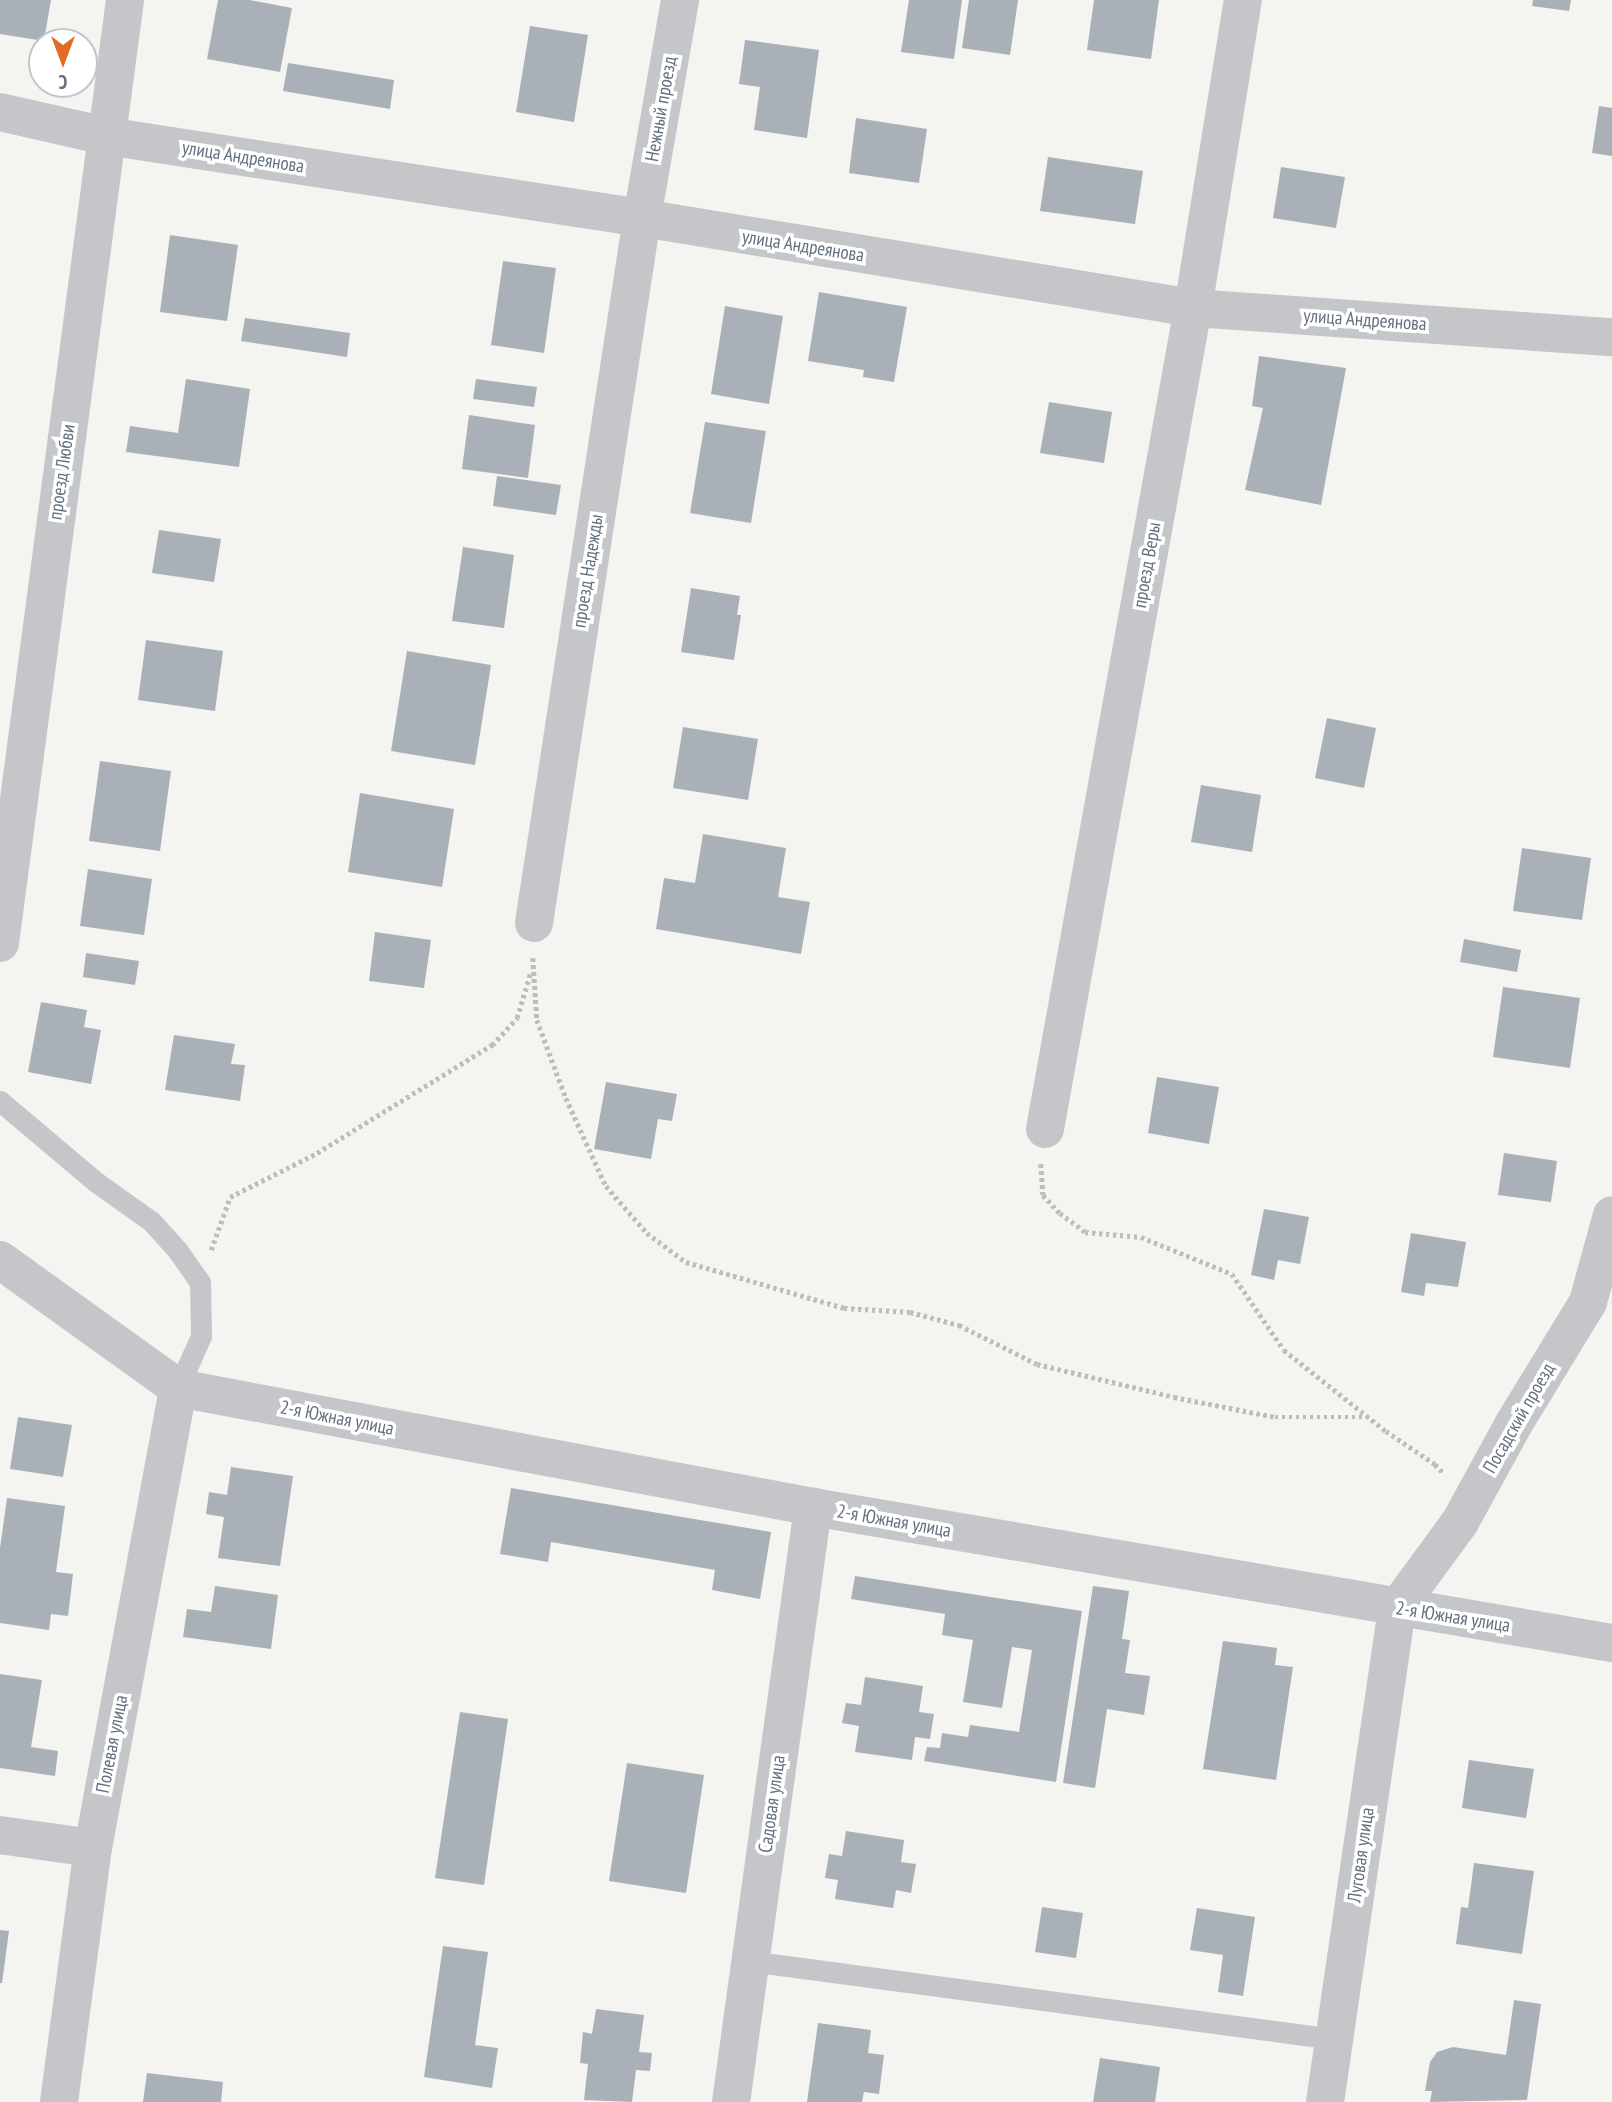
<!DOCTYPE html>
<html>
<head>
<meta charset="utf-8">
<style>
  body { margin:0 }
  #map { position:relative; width:1612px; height:2102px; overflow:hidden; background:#f4f5f0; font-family:"PT Sans Narrow",sans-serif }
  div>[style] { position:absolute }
  .building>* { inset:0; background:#aab0b7 }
  .path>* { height:4.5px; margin-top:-2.25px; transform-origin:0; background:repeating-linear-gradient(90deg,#bbbdbf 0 3.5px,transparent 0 7px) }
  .service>* { height:21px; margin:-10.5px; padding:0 10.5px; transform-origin:10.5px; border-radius:10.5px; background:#c4c6ca }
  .minor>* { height:38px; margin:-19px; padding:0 19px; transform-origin:19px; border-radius:19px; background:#c4c6ca }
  span { translate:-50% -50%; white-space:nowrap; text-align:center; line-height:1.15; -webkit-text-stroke:7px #fff; paint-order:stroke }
  .street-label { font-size:19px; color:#637082 }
  .north { position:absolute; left:28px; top:28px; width:70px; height:70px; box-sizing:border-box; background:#fff; border:2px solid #c1c6cd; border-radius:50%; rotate:180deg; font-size:19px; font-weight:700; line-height:28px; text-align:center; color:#637082 }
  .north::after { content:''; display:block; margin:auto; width:24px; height:32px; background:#e26a22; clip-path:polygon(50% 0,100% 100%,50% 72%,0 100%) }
</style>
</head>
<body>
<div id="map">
  <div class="building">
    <div style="clip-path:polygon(0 0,51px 0,44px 41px,0 34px)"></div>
    <div style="clip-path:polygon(218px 0,250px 0,292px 8px,280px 72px,207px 59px)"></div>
    <div style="clip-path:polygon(909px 0,962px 0,954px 59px,901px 52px)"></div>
    <div style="clip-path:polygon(969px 0,1018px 0,1010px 55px,962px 48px)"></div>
    <div style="clip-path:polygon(1094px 0,1159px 0,1151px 59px,1087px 50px)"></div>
    <div style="clip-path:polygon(1533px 0,1571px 0,1569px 11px,1532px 6px)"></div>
    <div style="clip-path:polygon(530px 26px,588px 35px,574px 122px,516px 112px)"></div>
    <div style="clip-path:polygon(745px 40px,819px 50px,807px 138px,754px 130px,760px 87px,739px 84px)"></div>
    <div style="clip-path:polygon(288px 63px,394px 80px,390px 109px,283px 91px)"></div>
    <div style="clip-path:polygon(1599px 106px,1612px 108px,1612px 156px,1592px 153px)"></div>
    <div style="clip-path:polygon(856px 118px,927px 129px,919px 183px,849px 173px)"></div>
    <div style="clip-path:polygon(1048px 157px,1143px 171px,1135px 224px,1040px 211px)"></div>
    <div style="clip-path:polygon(1281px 167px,1345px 177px,1336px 228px,1273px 218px)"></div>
    <div style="clip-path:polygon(170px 235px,238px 245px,227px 321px,160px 312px)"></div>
    <div style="clip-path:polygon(503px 261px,556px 268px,544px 353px,491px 345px)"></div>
    <div style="clip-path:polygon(819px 292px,907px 307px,894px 382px,863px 377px,864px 370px,808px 361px)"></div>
    <div style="clip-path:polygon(725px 306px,783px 316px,769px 404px,711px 394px)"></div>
    <div style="clip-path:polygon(245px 318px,350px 333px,347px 357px,241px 341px)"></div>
    <div style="clip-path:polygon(1259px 356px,1346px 368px,1321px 505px,1245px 490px,1263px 408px,1252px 406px)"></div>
    <div style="clip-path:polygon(186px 379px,250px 389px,239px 467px,126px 452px,130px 426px,178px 433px)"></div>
    <div style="clip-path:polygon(476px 379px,537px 387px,534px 407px,473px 399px)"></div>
    <div style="clip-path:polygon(1049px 402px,1112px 412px,1104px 463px,1040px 453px)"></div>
    <div style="clip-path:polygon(469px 415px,535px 425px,528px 478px,462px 469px)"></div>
    <div style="clip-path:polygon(705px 422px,766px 431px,751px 523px,690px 513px)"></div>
    <div style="clip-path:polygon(497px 476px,561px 485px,556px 515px,493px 506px)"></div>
    <div style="clip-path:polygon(159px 530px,221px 539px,214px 582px,152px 573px)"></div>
    <div style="clip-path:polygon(463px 547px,514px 555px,504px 628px,452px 621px)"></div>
    <div style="clip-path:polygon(691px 588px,740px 596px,737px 615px,741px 615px,734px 660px,681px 652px)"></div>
    <div style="clip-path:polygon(146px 640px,223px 651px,215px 711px,138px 700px)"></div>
    <div style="clip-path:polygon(407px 651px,491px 665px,475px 765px,391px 751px)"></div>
    <div style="clip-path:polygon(1327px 718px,1376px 728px,1364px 788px,1315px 778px)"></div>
    <div style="clip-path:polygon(683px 727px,758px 739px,748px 800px,673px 788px)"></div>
    <div style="clip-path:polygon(100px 761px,171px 771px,160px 851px,89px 841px)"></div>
    <div style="clip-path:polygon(1201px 785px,1261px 795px,1252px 852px,1191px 842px)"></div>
    <div style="clip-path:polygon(360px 793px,454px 809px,442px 887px,348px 872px)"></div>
    <div style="clip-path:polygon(703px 834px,786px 848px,778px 897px,810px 902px,801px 954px,656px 929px,664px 878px,695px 883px)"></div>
    <div style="clip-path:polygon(1522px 848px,1591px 858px,1582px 920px,1513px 911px)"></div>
    <div style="clip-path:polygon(88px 869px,152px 879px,144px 935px,80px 926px)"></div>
    <div style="clip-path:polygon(375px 932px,431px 940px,424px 988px,369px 981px)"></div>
    <div style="clip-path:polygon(1464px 939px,1521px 950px,1517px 972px,1460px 962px)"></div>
    <div style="clip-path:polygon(86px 953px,139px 961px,135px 985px,83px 977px)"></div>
    <div style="clip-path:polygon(1503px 987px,1580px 998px,1570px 1068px,1493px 1057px)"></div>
    <div style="clip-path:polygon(41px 1002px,87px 1010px,84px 1027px,101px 1030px,91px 1084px,28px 1072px)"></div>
    <div style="clip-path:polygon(174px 1035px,235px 1044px,231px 1064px,245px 1065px,240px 1101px,165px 1090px)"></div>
    <div style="clip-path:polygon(1157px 1077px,1219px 1087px,1209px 1144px,1148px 1133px)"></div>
    <div style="clip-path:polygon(606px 1082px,677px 1094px,672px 1121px,658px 1119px,651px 1159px,594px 1149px)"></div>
    <div style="clip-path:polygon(1504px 1153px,1557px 1161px,1551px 1202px,1498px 1195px)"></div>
    <div style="clip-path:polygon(1264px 1209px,1309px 1217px,1300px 1264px,1278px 1260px,1274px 1280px,1251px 1275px)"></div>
    <div style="clip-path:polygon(1411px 1233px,1466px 1242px,1458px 1287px,1426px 1283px,1424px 1296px,1401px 1292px)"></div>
    <div style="clip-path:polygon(18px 1417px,72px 1425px,63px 1477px,10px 1469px)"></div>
    <div style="clip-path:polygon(231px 1467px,293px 1476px,280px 1566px,218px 1558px,224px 1517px,206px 1514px,209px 1492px,227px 1495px)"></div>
    <div style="clip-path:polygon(511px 1488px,771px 1532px,760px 1599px,712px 1590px,715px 1570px,551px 1542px,548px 1562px,500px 1554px)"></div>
    <div style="clip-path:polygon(7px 1498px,65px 1506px,56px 1572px,73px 1574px,68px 1616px,51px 1614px,49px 1630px,0 1623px,0 1548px)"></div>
    <div style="clip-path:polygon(855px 1576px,1082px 1611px,1056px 1782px,924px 1761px,927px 1747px,940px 1748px,942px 1733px,968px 1737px,970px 1725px,1019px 1732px,1032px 1650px,1012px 1647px,1002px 1708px,963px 1702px,973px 1640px,942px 1635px,945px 1614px,851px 1599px)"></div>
    <div style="clip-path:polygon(215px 1586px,278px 1595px,271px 1649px,183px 1637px,187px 1609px,211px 1612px)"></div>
    <div style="clip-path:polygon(1093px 1586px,1129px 1591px,1122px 1639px,1130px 1640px,1125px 1673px,1150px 1676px,1144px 1715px,1107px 1709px,1095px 1788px,1063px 1783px)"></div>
    <div style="clip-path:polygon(1223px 1641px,1277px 1648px,1275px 1665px,1293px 1667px,1276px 1780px,1203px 1769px)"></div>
    <div style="clip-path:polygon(0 1674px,42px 1680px,31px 1747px,58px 1751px,55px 1776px,0 1768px)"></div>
    <div style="clip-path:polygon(865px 1677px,923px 1686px,919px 1712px,934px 1714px,930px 1739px,915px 1737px,912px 1760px,855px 1752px,859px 1726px,842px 1723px,846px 1703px,861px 1705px)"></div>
    <div style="clip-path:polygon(460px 1712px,508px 1719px,484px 1885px,435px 1878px)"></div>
    <div style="clip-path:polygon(1469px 1760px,1534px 1769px,1526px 1818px,1462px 1808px)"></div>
    <div style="clip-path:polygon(627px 1763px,704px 1775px,686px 1893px,609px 1881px)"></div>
    <div style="clip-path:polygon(846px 1831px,904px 1840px,901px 1862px,916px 1864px,911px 1893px,896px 1890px,893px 1908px,835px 1899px,838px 1880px,825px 1878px,829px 1854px,842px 1856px)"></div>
    <div style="clip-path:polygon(1474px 1863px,1534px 1871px,1522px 1954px,1456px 1944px,1461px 1907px,1468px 1908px)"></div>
    <div style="clip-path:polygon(1042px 1907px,1083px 1913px,1076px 1958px,1035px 1952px)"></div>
    <div style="clip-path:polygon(1197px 1908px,1255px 1917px,1243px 1996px,1218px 1992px,1223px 1955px,1190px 1950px)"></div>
    <div style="clip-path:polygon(0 1930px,9px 1931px,2px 1983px,0 1983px)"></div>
    <div style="clip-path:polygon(443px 1946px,488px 1952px,475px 2045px,498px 2048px,492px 2088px,424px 2077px)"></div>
    <div style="clip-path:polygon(1514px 2000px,1541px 2004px,1527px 2100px,1430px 2102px,1432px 2091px,1425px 2091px,1430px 2062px,1437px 2052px,1453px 2047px,1506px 2055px)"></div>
    <div style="clip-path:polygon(596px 2009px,644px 2015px,639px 2052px,652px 2053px,650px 2071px,636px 2070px,632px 2102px,584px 2100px,588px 2064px,580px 2063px,583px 2032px,592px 2034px)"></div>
    <div style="clip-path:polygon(818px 2023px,871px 2030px,868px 2053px,884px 2055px,879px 2094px,864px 2092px,862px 2102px,807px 2102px)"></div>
    <div style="clip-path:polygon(1100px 2058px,1160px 2067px,1155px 2102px,1093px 2102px)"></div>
    <div style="clip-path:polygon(147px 2073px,223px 2082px,221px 2102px,143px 2102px)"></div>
  </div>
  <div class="path">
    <div style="left:533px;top:958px;width:62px;rotate:86.3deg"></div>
    <div style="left:537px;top:1020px;width:83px;rotate:69.6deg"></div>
    <div style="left:566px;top:1098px;width:97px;rotate:65.6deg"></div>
    <div style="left:606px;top:1186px;width:62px;rotate:48.9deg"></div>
    <div style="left:647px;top:1233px;width:49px;rotate:36.6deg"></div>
    <div style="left:686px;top:1262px;width:165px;rotate:16.2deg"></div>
    <div style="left:844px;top:1308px;width:66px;rotate:3.5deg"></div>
    <div style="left:910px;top:1312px;width:51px;rotate:14.9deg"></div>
    <div style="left:959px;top:1325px;width:87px;rotate:26.6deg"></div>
    <div style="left:1037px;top:1364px;width:141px;rotate:13.5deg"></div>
    <div style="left:1174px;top:1397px;width:103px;rotate:11.2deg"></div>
    <div style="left:1275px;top:1417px;width:94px"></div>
    <div style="left:1041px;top:1164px;width:31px;rotate:86deg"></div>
    <div style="left:1043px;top:1195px;width:25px;rotate:47deg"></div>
    <div style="left:1060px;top:1213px;width:31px;rotate:37deg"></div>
    <div style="left:1085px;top:1232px;width:56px;rotate:5.1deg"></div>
    <div style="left:1141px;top:1237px;width:98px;rotate:22.1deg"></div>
    <div style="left:1232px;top:1274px;width:92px;rotate:55.6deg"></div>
    <div style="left:1284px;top:1350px;width:130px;rotate:38.5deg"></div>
    <div style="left:1386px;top:1431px;width:59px;rotate:34deg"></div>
    <div style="left:1435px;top:1464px;width:13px;rotate:48deg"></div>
    <div style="left:211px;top:1250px;width:56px;rotate:-70.3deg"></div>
    <div style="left:230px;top:1197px;width:97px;rotate:-26.8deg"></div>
    <div style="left:317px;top:1153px;width:206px;rotate:-31.7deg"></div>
    <div style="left:492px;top:1045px;width:37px;rotate:-47deg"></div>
    <div style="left:517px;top:1018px;width:46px;rotate:-73.5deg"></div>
  </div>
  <div class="service">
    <div style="left:0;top:1101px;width:126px;rotate:40.2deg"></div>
    <div style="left:96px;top:1182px;width:69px;rotate:35.5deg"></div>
    <div style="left:152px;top:1222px;width:39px;rotate:48deg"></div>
    <div style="left:178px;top:1251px;width:38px;rotate:55deg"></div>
    <div style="left:200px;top:1282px;width:54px;rotate:88.9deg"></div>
    <div style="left:201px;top:1336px;width:57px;rotate:113.9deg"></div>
    <div style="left:750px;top:1961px;width:589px;rotate:7.61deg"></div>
  </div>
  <div class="minor">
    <div style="left:0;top:112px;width:109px;rotate:12.8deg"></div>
    <div style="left:106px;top:136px;width:542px;rotate:8.7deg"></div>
    <div style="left:642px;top:218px;width:558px;rotate:9.28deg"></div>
    <div style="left:1193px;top:308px;width:420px;rotate:4deg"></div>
    <div style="left:534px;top:923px;width:713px;rotate:-81.29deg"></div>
    <div style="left:642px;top:218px;width:221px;rotate:-80.1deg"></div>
    <div style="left:0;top:943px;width:951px;rotate:-82.45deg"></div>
    <div style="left:1045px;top:1129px;width:834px;rotate:-79.78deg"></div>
    <div style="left:1193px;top:308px;width:312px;rotate:-80.8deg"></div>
    <div style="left:0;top:1260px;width:219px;rotate:35.7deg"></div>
    <div style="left:178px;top:1388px;width:646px;rotate:10.61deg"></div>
    <div style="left:813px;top:1507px;width:810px;rotate:9.66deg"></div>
    <div style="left:0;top:1835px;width:94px;rotate:8deg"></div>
    <div style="left:59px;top:2102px;width:256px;rotate:-82.4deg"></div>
    <div style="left:93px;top:1848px;width:468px;rotate:-79.5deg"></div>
    <div style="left:731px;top:2102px;width:601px;rotate:-82.15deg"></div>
    <div style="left:1325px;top:2102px;width:499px;rotate:-81.7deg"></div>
    <div style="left:1397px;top:1608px;width:107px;rotate:-53.8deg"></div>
    <div style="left:1460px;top:1522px;width:111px;rotate:-61.3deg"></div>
    <div style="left:1513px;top:1425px;width:144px;rotate:-58.6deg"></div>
    <div style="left:1588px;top:1302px;width:90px;rotate:-74.6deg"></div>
  </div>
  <div class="street-label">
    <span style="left:661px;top:109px;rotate:-80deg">Нежный проезд</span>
    <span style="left:243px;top:157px;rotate:9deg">улица Андреянова</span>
    <span style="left:803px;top:246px;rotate:9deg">улица Андреянова</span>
    <span style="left:1365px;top:320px;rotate:4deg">улица Андреянова</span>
    <span style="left:62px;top:472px;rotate:-82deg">проезд Любви</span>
    <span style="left:1147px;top:565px;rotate:-80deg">проезд Веры</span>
    <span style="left:588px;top:571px;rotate:-81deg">проезд Надежды</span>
    <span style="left:337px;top:1418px;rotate:11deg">2-я Южная улица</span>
    <span style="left:1519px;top:1418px;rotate:-60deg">Посадский проезд</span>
    <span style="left:894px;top:1521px;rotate:10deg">2-я Южная улица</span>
    <span style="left:1453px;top:1617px;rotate:9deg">2-я Южная улица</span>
    <span style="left:112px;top:1744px;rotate:-79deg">Полевая улица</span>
    <span style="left:772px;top:1804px;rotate:-82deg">Садовая улица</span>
    <span style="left:1361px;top:1855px;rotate:-82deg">Луговая улица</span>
  </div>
  <div class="north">С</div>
</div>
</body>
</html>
